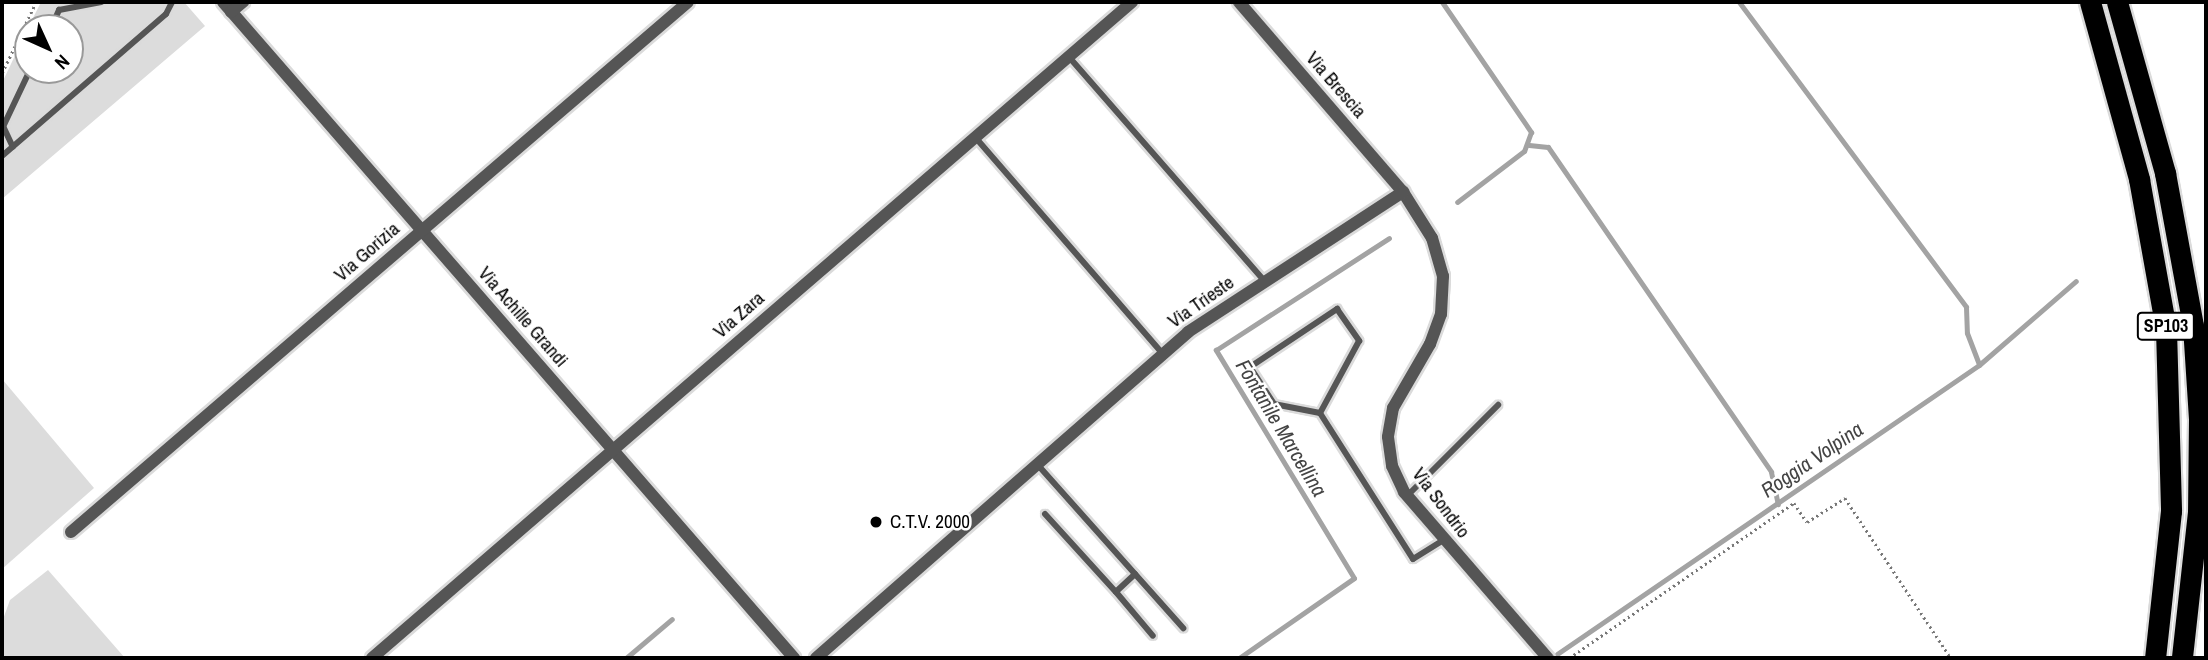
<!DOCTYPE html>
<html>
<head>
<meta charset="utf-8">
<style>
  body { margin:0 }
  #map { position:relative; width:2208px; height:660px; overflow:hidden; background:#fff; font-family:"Archivo Narrow",sans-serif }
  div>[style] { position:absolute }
  .green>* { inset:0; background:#dcdcdc }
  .stream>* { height:5px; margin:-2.5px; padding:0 2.5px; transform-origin:2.5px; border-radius:2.5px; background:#a3a3a3 }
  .path>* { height:2.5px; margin-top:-1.25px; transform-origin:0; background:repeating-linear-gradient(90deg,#777 0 2px,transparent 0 5.5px) }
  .roads { filter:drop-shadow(2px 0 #dbdbdb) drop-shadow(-2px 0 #dbdbdb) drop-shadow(0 2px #dbdbdb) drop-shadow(0 -2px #dbdbdb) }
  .lane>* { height:6px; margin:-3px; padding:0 3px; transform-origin:3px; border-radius:3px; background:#555 }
  .street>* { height:12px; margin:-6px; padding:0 6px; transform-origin:6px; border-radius:6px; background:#555 }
  .highway>* { height:21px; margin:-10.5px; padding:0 10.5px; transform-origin:10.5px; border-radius:10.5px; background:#000 }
  .dots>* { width:19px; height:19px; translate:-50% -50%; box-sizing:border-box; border:4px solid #fff; border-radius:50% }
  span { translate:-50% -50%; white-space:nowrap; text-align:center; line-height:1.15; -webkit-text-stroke:5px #fff; paint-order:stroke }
  .shield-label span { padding:2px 5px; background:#fff; border:2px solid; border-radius:5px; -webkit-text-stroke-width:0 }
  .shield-label { font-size:18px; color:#000; font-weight:700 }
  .street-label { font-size:19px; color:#000 }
  .poi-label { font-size:19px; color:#000 }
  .left { translate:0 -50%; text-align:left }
  .water-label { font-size:21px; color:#444; font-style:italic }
  .frame { position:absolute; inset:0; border:4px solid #000; pointer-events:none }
  .north { position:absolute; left:14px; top:14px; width:70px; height:70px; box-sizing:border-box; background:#fff; border:2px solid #999; border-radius:50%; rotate:135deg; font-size:19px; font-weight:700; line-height:28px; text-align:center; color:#000 }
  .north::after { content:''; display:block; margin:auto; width:24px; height:32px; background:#000; clip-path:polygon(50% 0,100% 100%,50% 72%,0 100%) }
</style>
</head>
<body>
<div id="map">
  <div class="green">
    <div style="clip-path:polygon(41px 2px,184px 2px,205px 26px,2px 199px,2px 83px,28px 28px,28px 70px,70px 70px,70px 28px,28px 28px)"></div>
    <div style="clip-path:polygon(2px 379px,94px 488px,2px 569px)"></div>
    <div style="clip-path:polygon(48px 570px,125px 658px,2px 658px,2px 622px,10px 600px)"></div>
  </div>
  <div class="stream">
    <div style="left:1442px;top:2px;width:158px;rotate:55.6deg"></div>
    <div style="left:1531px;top:132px;width:20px;rotate:110deg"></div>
    <div style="left:1524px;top:151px;width:84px;rotate:142.7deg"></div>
    <div style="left:1739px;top:2px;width:380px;rotate:53.3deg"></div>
    <div style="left:1966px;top:307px;width:26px;rotate:88deg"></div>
    <div style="left:1967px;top:333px;width:34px;rotate:69deg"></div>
    <div style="left:1529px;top:145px;width:19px;rotate:6deg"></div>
    <div style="left:1548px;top:147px;width:394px;rotate:55.5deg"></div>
    <div style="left:1771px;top:472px;width:33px;rotate:78deg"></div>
    <div style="left:1557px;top:654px;width:511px;rotate:-34.4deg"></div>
    <div style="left:1979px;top:365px;width:128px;rotate:-40.9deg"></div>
    <div style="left:626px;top:658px;width:60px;rotate:-40.3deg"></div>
    <div style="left:1239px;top:658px;width:140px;rotate:-34.8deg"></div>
    <div style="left:1354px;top:578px;width:267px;rotate:-121.2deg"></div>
    <div style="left:1216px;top:350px;width:206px;rotate:-32.9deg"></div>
  </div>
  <div class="path">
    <div style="left:2px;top:73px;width:79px;rotate:-64.4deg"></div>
    <div style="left:1569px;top:658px;width:273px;rotate:-34.6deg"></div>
    <div style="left:1794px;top:503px;width:23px;rotate:56deg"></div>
    <div style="left:1807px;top:522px;width:45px;rotate:-32.3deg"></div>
    <div style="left:1845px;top:498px;width:192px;rotate:56.5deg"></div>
  </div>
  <div class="roads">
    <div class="lane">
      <div style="left:51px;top:28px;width:20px;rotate:-66deg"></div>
      <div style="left:59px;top:10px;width:43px;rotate:-10.8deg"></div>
      <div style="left:1069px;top:57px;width:298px;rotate:48.9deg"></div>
      <div style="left:3px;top:126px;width:23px;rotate:65deg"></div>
      <div style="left:2px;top:129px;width:65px;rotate:-64.6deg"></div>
      <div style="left:975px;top:137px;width:287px;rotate:49.1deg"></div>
      <div style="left:2px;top:156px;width:217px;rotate:-40.9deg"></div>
      <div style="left:166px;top:14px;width:13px;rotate:-63deg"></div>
      <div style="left:1337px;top:309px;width:39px;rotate:55deg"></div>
      <div style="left:1359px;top:341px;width:82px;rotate:118.4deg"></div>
      <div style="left:1320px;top:413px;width:47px;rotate:-168.9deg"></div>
      <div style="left:1274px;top:404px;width:44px;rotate:-123deg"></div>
      <div style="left:1250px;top:367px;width:105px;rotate:-33.7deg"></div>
      <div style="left:1320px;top:413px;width:173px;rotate:57.5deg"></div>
      <div style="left:1413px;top:559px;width:36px;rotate:-32deg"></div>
      <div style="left:1037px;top:464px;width:220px;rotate:48.3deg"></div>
      <div style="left:1407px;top:496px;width:129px;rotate:-45deg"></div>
      <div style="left:1045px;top:514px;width:105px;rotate:47.7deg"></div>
      <div style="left:1135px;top:574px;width:26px;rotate:137deg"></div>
      <div style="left:1116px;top:592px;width:57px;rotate:49.9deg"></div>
    </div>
    <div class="street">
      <div style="left:223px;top:2px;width:870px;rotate:48.96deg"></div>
      <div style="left:1239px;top:2px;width:251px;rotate:49.2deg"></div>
      <div style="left:1403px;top:192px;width:54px;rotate:57.8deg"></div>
      <div style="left:1432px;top:238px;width:40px;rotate:74deg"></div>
      <div style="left:1443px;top:276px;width:38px;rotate:93deg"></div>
      <div style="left:1441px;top:314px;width:32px;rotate:110deg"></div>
      <div style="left:1430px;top:344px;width:74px;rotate:120deg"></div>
      <div style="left:1393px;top:408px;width:29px;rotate:100deg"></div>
      <div style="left:1388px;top:437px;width:29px;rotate:82deg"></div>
      <div style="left:1392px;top:466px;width:29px;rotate:65deg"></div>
      <div style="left:1404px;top:492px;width:220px;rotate:49.1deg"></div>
      <div style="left:231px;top:12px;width:16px;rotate:-40deg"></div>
      <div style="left:71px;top:532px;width:813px;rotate:-40.66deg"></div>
      <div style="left:372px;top:658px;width:1004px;rotate:-40.8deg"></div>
      <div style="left:816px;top:658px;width:495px;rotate:-41.2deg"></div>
      <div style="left:1188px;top:332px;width:257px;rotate:-33.1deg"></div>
    </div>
    <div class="highway">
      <div style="left:2090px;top:2px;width:184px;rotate:74.5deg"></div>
      <div style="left:2139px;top:179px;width:152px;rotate:79.8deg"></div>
      <div style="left:2166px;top:329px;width:182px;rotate:88.4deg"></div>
      <div style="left:2171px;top:511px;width:148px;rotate:96.2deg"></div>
      <div style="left:2117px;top:2px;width:178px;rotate:74.3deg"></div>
      <div style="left:2165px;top:173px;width:156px;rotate:79.6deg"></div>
      <div style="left:2193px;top:326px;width:93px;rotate:86.3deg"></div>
      <div style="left:2199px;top:419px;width:93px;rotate:90.6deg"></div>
      <div style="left:2198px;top:512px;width:147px;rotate:96.3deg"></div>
    </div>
  </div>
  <div class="dots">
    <div style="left:876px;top:522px;background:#000"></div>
  </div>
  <div class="shield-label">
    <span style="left:2166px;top:326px">SP103</span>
  </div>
  <div class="street-label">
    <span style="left:1336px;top:85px;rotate:49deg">Via Brescia</span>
    <span style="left:367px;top:252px;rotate:-41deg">Via Gorizia</span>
    <span style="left:1201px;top:302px;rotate:-35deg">Via Trieste</span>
    <span style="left:739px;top:315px;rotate:-41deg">Via Zara</span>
    <span style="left:523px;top:317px;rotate:49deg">Via Achille Grandi</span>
    <span style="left:1441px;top:503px;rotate:53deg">Via Sondrio</span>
  </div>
  <div class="poi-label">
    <span class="left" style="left:890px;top:522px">C.T.V. 2000</span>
  </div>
  <div class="water-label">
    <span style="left:1281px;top:428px;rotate:59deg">Fontanile Marcellina</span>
    <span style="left:1812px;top:460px;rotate:-34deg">Roggia Volpina</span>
  </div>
  <div class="frame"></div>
  <div class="north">N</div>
</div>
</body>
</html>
